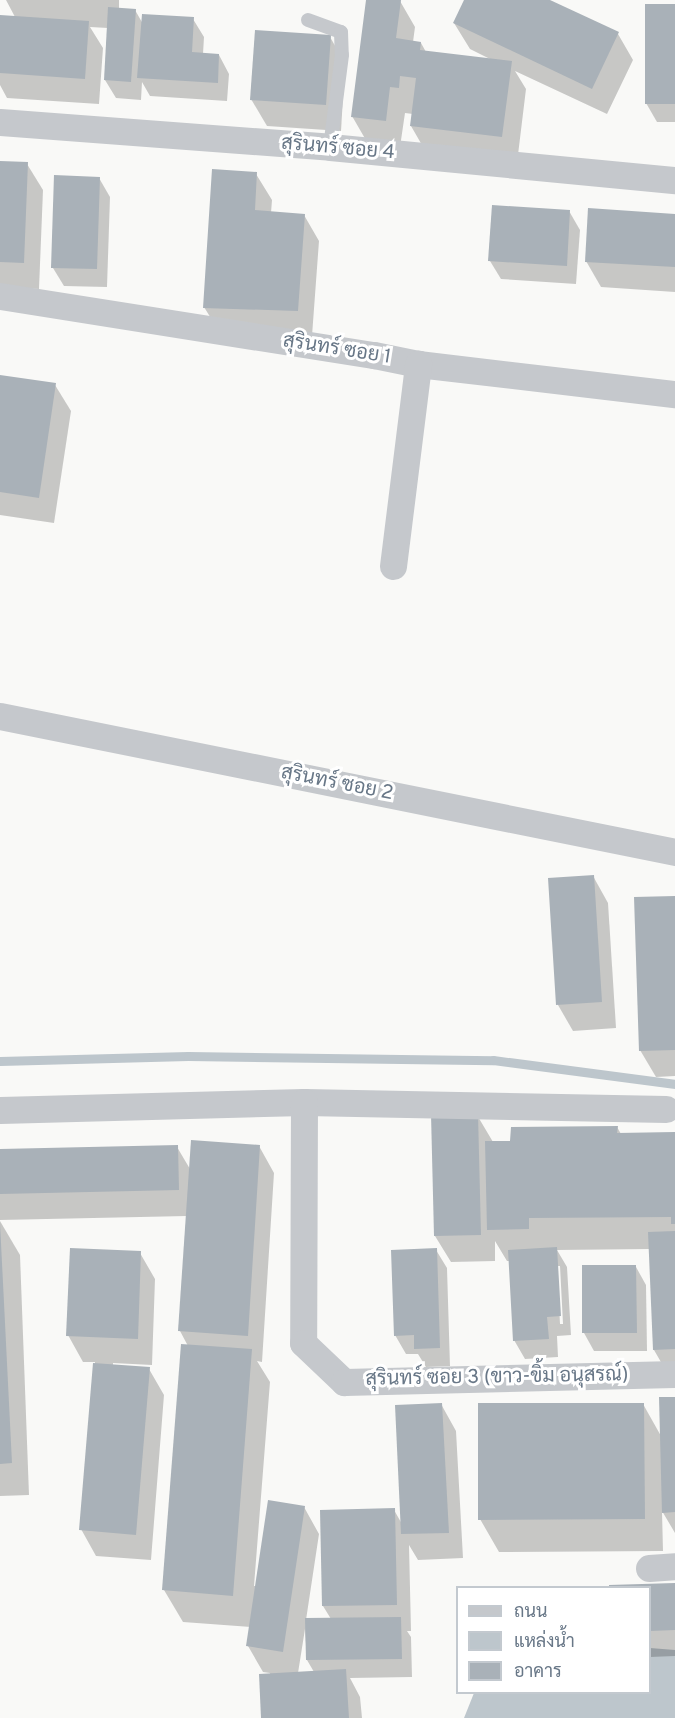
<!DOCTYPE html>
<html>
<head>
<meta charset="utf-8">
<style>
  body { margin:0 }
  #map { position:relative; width:675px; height:1718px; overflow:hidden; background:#f9f9f7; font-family:Overpass,Sarabun,sans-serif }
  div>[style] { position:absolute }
  .water>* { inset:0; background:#bdc6cc }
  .shadow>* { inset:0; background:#0003 }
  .stream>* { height:9px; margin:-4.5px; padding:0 4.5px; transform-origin:4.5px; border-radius:4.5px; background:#bdc6cc }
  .building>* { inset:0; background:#a9b1b8 }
  .service>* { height:14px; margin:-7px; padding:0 7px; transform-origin:7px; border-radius:7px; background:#c5c8cc }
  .minor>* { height:27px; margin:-13.5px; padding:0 13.5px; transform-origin:13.5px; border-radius:13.5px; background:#c5c8cc }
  span { translate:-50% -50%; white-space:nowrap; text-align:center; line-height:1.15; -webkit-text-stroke:6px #fff; paint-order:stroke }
  .street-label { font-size:20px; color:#687787 }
  .legend { position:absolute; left:456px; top:1586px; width:195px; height:108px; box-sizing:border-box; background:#fff; border:2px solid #c3c9cf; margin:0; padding:8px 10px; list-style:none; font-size:18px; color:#687787 }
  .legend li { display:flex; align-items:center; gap:12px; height:30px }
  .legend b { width:30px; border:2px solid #c3c9cf }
</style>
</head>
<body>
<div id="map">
  <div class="water">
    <div style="clip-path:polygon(650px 1648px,675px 1650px,675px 1718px,464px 1718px,474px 1693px,650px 1692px)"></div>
  </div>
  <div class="shadow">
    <div style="clip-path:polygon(6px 0,119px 0,119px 9px,135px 10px,143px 24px,193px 19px,204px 37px,203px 54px,219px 55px,229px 74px,227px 101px,150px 96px,142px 82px,141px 100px,116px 98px,105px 80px,108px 28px,90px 27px,103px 48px,99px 104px,7px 98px,0 85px,0 16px,15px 17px)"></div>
    <div style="clip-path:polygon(367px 0,400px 1px,415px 27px,413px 42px,421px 43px,426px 52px,492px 60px,470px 49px,454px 23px,465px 0,546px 0,618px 34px,633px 60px,607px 114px,515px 71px,526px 89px,517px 163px,426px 152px,411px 126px,413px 114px,405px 113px,400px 147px,367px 142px,352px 116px)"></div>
    <div style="clip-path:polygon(675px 6px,675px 122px,657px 122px,646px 103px)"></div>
    <div style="clip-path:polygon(330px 37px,345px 63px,341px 131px,267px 126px,251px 99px)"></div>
    <div style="clip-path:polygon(0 162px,27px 164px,43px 190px,39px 289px,0 287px)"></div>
    <div style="clip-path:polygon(256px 174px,272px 200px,271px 213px,304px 215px,319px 241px,312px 336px,220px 333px,204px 307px)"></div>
    <div style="clip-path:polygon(99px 178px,110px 197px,107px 287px,64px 286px,53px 268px)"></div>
    <div style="clip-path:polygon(569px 211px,580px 230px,576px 284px,501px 279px,490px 261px)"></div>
    <div style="clip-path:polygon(675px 216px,675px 292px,601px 287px,586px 261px)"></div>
    <div style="clip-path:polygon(0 376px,55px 385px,71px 411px,54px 523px,0 515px)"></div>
    <div style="clip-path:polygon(593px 876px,608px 903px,616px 1028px,573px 1031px,558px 1005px)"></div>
    <div style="clip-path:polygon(675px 898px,675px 1076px,656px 1077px,640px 1050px)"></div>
    <div style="clip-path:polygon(evenodd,477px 1115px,493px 1142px,512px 1142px,617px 1127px,621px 1134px,675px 1133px,675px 1376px,669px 1376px,654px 1350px,650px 1249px,557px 1250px,567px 1267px,571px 1335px,557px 1336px,558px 1357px,525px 1359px,514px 1340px,510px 1261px,507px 1261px,495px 1241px,495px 1261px,451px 1262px,435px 1236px,477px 1115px,557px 1266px,560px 1266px,563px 1324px,560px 1324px,557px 1266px)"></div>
    <div style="clip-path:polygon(evenodd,259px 1146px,274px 1173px,262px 1362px,257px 1361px,270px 1382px,254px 1586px,257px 1586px,304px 1507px,319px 1534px,306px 1620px,331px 1619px,323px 1606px,394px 1510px,402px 1524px,441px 1404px,456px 1431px,463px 1558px,418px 1560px,409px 1545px,411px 1631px,407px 1631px,411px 1637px,412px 1677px,350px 1678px,360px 1697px,362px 1718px,263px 1718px,270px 1673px,263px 1672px,248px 1646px,251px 1627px,183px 1622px,164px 1590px,188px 1346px,180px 1331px,187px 1216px,0 1220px,0 1150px,177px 1147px,190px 1169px,259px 1146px,305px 1629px,307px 1660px,314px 1672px,298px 1673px,305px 1629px)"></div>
    <div style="clip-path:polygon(0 1221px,20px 1255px,29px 1495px,0 1496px)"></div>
    <div style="clip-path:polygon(436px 1250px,447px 1268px,450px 1366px,426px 1367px,418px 1354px,406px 1354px,395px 1335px)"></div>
    <div style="clip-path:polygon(140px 1253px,155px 1279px,152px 1365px,113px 1363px,113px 1366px,149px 1369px,164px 1395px,151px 1560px,96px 1556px,81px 1529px,95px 1362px,83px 1362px,68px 1335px)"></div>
    <div style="clip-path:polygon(636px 1267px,646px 1285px,647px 1351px,594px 1351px,584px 1333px)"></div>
    <div style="clip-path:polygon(675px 1398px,675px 1533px,662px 1511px,663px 1551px,499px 1552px,480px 1519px,643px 1404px,661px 1436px)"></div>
    <div style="clip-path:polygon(675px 1584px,675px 1656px,650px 1657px,650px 1588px)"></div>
  </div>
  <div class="stream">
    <div style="left:0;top:1061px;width:188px;rotate:-1.5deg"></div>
    <div style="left:188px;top:1056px;width:305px;rotate:0.8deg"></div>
    <div style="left:493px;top:1060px;width:184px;rotate:7.5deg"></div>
  </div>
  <div class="building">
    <div style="clip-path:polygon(366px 0,401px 0,396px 38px,421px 42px,420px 50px,512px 61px,502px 137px,410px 126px,416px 78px,400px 76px,399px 88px,390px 87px,386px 121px,351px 117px)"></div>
    <div style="clip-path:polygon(464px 0,550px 0,619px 32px,592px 89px,453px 23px)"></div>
    <div style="clip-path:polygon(645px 4px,675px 4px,675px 104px,645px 104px)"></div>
    <div style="clip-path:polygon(108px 7px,136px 9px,131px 82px,104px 80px)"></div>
    <div style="clip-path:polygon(142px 14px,194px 17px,192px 52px,219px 54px,218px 83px,137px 78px)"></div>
    <div style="clip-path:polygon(0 15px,89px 21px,85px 79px,0 73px)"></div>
    <div style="clip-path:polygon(255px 30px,331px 35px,326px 105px,250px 100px)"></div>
    <div style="clip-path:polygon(0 161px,28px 162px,24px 263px,0 262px)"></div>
    <div style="clip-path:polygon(212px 169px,257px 172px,255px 210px,305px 214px,298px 311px,203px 308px)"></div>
    <div style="clip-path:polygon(54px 175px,100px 177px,97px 269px,51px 268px)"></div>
    <div style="clip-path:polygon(492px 205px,570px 210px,567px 266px,488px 261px)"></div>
    <div style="clip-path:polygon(588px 208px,675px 214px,675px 267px,585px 262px)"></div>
    <div style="clip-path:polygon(0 375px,56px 383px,39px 498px,0 492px)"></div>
    <div style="clip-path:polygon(594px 875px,602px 1002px,556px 1005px,548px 878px)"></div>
    <div style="clip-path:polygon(675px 896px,675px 1050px,639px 1051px,634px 897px)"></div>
    <div style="clip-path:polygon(431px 1114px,478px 1114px,481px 1235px,434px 1236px)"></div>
    <div style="clip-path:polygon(618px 1126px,617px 1133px,675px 1132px,675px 1224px,671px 1224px,671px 1217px,529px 1218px,529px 1229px,487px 1230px,485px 1141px,510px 1141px,511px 1127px)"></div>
    <div style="clip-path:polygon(191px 1140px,260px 1145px,248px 1336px,178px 1331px)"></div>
    <div style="clip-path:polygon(178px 1145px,179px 1190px,0 1194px,0 1149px)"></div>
    <div style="clip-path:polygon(0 1223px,12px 1463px,0 1464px)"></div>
    <div style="clip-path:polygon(675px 1231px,675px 1349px,653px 1350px,648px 1232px)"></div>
    <div style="clip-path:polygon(557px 1247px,561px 1316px,547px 1317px,549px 1339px,513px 1341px,508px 1250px)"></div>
    <div style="clip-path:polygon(70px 1248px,141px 1251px,138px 1339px,66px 1336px)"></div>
    <div style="clip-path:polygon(437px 1248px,440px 1348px,414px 1349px,414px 1335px,394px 1336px,391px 1250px)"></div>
    <div style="clip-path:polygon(582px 1265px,636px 1265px,637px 1333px,582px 1333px)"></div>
    <div style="clip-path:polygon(181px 1344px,252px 1349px,233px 1596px,162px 1590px)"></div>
    <div style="clip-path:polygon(93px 1363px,150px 1367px,136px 1535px,79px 1530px)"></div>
    <div style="clip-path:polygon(659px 1397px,675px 1397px,675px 1512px,662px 1513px)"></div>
    <div style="clip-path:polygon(442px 1403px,449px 1533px,401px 1534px,395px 1405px)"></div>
    <div style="clip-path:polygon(478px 1403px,644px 1403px,645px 1519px,478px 1520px)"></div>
    <div style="clip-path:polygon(268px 1500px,305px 1506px,283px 1652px,246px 1646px)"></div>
    <div style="clip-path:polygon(395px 1508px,397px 1605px,322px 1606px,320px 1510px)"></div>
    <div style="clip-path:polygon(675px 1583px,675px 1630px,650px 1631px,650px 1588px,609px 1588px,609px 1585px)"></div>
    <div style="clip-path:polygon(401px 1617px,402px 1659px,306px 1660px,305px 1618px)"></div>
    <div style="clip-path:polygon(346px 1669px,349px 1718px,261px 1718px,259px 1674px)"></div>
  </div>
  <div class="service">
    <div style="left:308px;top:20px;width:35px;rotate:20deg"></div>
    <div style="left:341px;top:32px;width:23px;rotate:88deg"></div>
    <div style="left:342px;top:55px;width:93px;rotate:97.4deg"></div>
  </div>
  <div class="minor">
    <div style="left:0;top:122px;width:331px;rotate:4.3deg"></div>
    <div style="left:330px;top:147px;width:347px;rotate:5.5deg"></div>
    <div style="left:0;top:296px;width:379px;rotate:9deg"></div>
    <div style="left:374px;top:355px;width:45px;rotate:11.6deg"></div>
    <div style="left:418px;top:364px;width:259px;rotate:6.7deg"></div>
    <div style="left:393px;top:566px;width:204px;rotate:-82.9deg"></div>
    <div style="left:0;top:716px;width:689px;rotate:11.39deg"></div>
    <div style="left:304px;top:1102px;width:362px;rotate:1.1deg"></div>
    <div style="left:0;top:1110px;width:304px;rotate:-1.5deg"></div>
    <div style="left:304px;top:1102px;width:241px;rotate:90.2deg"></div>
    <div style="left:303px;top:1343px;width:57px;rotate:43.6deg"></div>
    <div style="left:344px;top:1382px;width:331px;rotate:-1.4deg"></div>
    <div style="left:649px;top:1568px;width:26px;rotate:-4deg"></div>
  </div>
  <div class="street-label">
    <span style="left:338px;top:149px;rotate:5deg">สุรินทร์ ซอย 4</span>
    <span style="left:337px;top:350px;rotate:9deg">สุรินทร์ ซอย 1</span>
    <span style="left:337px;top:784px;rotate:11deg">สุรินทร์ ซอย 2</span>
    <span style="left:497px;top:1378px;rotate:-1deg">สุรินทร์ ซอย 3 (ขาว-ขิ้ม อนุสรณ์)</span>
  </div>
  <ul class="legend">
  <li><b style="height:8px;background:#c5c8cc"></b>ถนน</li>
  <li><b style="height:16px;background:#bdc6cc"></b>แหล่งน้ำ</li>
  <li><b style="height:16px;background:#a9b1b8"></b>อาคาร</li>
  </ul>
</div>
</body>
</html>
